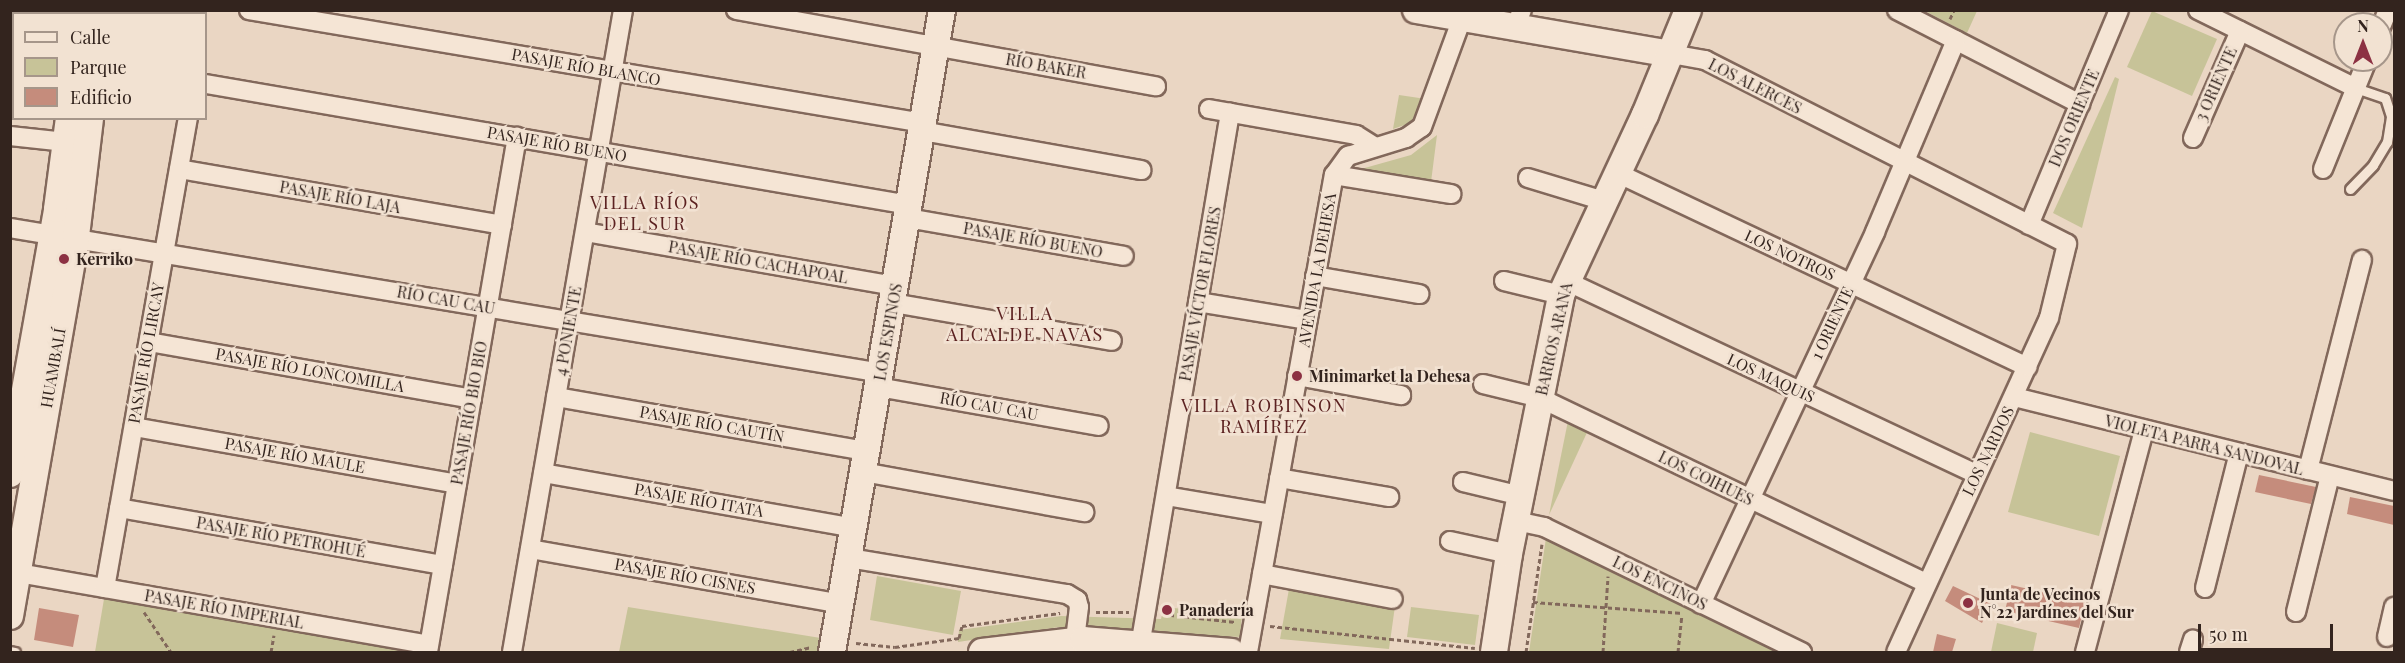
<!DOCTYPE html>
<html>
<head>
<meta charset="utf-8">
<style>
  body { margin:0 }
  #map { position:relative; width:2405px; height:663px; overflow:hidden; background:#ead6c3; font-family:"Playfair Display",serif }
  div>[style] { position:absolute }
  .green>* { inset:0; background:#c7c398 }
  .building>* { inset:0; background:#c58c7c }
  .path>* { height:3px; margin-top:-1.5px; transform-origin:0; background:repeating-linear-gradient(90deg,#82685b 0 4.5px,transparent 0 7.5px) }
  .roads { filter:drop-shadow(2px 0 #82685b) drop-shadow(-2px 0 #82685b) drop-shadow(0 2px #82685b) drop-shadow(0 -2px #82685b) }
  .lane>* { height:9px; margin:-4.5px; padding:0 4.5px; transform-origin:4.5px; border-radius:4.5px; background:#f5e5d5 }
  .street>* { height:18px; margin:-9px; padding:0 9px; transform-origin:9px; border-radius:9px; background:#f5e5d5 }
  .secondary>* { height:26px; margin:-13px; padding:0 13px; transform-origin:13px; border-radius:13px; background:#f5e5d5 }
  .dots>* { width:16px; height:16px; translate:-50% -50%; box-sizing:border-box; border:3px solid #f2e2d2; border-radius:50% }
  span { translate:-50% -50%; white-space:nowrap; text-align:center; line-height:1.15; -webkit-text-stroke:5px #f2e2d2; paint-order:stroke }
  .street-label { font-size:16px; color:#33241e }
  .poi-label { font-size:16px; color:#33241e; font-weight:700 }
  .left { translate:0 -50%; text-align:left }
  .neighbourhood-label { font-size:18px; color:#5c2221; letter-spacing:1.5px }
  .frame { position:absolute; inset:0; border:12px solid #33241e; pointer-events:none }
  .legend { position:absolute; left:12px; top:12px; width:195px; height:108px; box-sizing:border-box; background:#f2e2d2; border:2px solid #a6968a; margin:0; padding:8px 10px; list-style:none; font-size:18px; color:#33241e }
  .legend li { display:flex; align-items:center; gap:12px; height:30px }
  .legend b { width:30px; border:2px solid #a6968a }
  .north { position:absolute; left:2333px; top:12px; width:60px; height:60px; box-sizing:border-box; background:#f2e2d2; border:2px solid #a6968a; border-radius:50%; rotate:0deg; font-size:16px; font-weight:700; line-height:24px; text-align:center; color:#33241e }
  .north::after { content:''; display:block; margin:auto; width:21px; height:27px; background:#8c3143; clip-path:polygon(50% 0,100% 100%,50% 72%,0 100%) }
  .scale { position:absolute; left:2198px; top:624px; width:135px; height:27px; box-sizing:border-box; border:3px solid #33241e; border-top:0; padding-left:8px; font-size:18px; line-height:21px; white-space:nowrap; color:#33241e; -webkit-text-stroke:4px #f2e2d2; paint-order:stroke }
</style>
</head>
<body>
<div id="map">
  <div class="green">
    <div style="clip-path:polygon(1925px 11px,1977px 11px,1967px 33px)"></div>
    <div style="clip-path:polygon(2152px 11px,2217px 39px,2192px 96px,2127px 67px)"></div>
    <div style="clip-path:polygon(2115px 77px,2119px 79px,2082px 228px,2053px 213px)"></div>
    <div style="clip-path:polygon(1399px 95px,1426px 99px,1416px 121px,1393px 129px)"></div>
    <div style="clip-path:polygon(1437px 135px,1431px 182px,1354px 171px,1411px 155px)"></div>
    <div style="clip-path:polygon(1569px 416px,1590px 426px,1549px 515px)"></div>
    <div style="clip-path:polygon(2030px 432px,2120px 456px,2099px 536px,2008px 512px)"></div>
    <div style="clip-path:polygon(1546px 538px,1788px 652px,1529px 652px)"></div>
    <div style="clip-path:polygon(877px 576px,961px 591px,953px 635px,870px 620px)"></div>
    <div style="clip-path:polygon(1289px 589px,1395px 606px,1389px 649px,1280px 639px)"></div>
    <div style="clip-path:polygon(104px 599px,416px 652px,95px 652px)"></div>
    <div style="clip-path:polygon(628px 607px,833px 640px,832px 652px,619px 652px)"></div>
    <div style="clip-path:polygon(1164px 607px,1242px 615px,1240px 637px,1059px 627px,958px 642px,959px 630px,1061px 616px,1161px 619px)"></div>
    <div style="clip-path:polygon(1411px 607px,1479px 615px,1475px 645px,1407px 637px)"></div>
    <div style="clip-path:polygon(1997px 623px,2037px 633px,2033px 652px,1991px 652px)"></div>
  </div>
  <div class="building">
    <div style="clip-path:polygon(2259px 475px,2316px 487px,2311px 504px,2255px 492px)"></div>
    <div style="clip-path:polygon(2350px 497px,2394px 506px,2394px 525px,2347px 514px)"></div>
    <div style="clip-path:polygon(2011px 585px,2085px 602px,2079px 628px,2005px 611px)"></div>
    <div style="clip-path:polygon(1953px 586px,1991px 604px,1982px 623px,1945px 601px)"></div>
    <div style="clip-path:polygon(39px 608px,79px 615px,73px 647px,34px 640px)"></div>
    <div style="clip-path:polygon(1937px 634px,1956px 639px,1952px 652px,1933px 652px)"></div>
  </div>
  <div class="path">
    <div style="left:1950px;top:19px;width:10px;rotate:-66deg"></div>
    <div style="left:1533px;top:602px;width:150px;rotate:4.2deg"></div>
    <div style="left:144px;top:612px;width:48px;rotate:56deg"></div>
    <div style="left:1096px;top:612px;width:33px"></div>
    <div style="left:1162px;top:614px;width:74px;rotate:6.2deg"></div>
    <div style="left:1270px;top:626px;width:206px;rotate:6.1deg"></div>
    <div style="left:856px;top:643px;width:39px;rotate:6deg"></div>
    <div style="left:895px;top:647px;width:65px;rotate:-8deg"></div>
    <div style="left:959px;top:638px;width:12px;rotate:-76deg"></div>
    <div style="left:962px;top:626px;width:99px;rotate:-7.6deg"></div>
    <div style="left:271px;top:652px;width:17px;rotate:-80deg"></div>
    <div style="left:790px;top:652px;width:22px;rotate:-13deg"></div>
    <div style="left:1526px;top:652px;width:109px;rotate:-81.6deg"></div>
    <div style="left:1603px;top:652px;width:76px;rotate:-86.2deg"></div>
    <div style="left:1678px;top:652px;width:37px;rotate:-84deg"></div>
  </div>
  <div class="roads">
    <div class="lane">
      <div style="left:2350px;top:189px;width:33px;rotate:-46deg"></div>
      <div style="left:2373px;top:165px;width:27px;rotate:-59deg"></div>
      <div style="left:2387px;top:142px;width:26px;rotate:-81deg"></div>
      <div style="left:2391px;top:116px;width:19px;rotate:-108deg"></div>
      <div style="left:2385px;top:98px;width:31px;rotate:-161deg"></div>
      <div style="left:10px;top:651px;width:5px;rotate:11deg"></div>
    </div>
    <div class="street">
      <div style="left:249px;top:10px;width:683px;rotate:9.52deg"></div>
      <div style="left:736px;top:10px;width:427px;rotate:10.3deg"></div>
      <div style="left:1897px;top:10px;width:206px;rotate:27.2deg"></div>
      <div style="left:2198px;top:10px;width:176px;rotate:26.3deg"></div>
      <div style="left:2381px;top:27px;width:18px;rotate:-68deg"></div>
      <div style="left:1515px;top:28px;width:19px;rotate:-69deg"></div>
      <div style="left:10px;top:51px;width:4px"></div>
      <div style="left:1671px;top:54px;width:35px;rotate:10deg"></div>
      <div style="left:1705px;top:60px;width:406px;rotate:26.9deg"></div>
      <div style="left:2067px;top:244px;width:76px;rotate:103.7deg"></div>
      <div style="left:2049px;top:318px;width:367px;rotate:114.6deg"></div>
      <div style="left:206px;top:84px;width:713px;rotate:9.77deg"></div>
      <div style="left:1209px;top:109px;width:149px;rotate:10deg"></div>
      <div style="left:1356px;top:135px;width:22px;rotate:32deg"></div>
      <div style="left:922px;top:131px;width:223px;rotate:10.1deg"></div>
      <div style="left:10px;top:136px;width:56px;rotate:6.1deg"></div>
      <div style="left:2193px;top:138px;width:117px;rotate:-66.3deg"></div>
      <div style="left:179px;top:169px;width:328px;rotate:9.8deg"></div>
      <div style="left:2323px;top:169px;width:118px;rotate:-68deg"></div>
      <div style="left:1617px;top:173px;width:454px;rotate:25.3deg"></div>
      <div style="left:1334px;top:175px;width:119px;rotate:9.2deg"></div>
      <div style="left:1528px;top:178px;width:79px;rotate:16.8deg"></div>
      <div style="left:907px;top:218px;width:220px;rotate:9.9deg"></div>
      <div style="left:2029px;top:225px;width:233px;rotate:-67.3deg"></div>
      <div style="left:10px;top:228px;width:883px;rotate:9.45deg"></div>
      <div style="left:585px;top:232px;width:315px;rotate:9.9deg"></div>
      <div style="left:1315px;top:276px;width:106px;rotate:9.8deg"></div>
      <div style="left:1504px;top:281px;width:59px;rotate:13.8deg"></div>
      <div style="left:1566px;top:281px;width:454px;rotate:25.2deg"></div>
      <div style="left:1198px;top:302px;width:110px;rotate:9.4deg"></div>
      <div style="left:893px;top:303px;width:222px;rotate:9.8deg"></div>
      <div style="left:149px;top:342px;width:328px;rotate:10deg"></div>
      <div style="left:1297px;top:376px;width:106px;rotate:10.4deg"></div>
      <div style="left:1483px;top:384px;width:59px;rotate:13.8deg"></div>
      <div style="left:1540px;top:398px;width:428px;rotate:25.6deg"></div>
      <div style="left:878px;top:387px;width:224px;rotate:10deg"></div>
      <div style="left:556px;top:397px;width:316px;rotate:9.9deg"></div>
      <div style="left:2014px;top:397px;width:391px;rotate:13.9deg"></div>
      <div style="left:134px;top:427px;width:328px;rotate:10deg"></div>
      <div style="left:2308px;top:470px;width:217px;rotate:-75.6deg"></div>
      <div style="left:863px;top:472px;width:225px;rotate:10.3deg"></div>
      <div style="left:543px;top:473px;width:316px;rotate:10deg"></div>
      <div style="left:1279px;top:478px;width:112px;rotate:9.8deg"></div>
      <div style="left:1463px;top:482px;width:60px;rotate:13.6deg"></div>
      <div style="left:1166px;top:496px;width:108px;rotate:9.6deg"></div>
      <div style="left:119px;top:508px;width:329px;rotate:10deg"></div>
      <div style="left:1516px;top:521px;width:29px;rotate:12deg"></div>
      <div style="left:1544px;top:527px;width:287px;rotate:25.9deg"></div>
      <div style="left:1450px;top:541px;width:60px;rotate:12.4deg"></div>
      <div style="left:530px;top:549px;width:316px;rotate:10deg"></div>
      <div style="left:849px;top:558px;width:221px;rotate:9.4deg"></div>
      <div style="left:1067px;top:594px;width:12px;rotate:31deg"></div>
      <div style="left:1077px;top:600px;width:7px;rotate:74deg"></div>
      <div style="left:1079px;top:607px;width:33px;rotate:97deg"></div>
      <div style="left:18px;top:573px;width:417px;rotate:9.9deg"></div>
      <div style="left:1262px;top:574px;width:133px;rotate:10.8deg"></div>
      <div style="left:105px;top:588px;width:477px;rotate:-80deg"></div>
      <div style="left:2205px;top:588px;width:139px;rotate:-75.9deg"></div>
      <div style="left:1701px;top:604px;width:411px;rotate:-64.9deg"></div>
      <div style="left:1875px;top:232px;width:208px;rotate:-67.1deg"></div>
      <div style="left:2296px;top:612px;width:140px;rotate:-76deg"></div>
      <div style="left:2387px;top:637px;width:31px;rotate:-77deg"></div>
      <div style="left:428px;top:652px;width:523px;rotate:-80.2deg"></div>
      <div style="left:512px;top:652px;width:652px;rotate:-80.19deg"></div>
      <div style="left:1139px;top:652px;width:547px;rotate:-80.42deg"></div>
      <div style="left:1248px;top:652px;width:485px;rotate:-79.8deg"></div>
      <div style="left:1334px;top:175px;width:24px;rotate:-54deg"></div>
      <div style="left:1348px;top:156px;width:61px;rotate:-17.2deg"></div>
      <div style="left:1406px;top:138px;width:19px;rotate:-35deg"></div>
      <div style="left:1422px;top:127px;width:125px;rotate:-69.8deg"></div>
      <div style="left:2085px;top:652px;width:230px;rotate:-75.1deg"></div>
      <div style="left:2189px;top:652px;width:13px;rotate:-72deg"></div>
    </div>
    <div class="secondary">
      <div style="left:1416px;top:10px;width:259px;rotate:9.8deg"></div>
      <div style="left:83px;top:14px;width:4px;rotate:-76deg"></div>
      <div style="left:103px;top:14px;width:4px;rotate:-76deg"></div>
      <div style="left:10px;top:474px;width:269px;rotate:-79.9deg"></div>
      <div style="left:57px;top:209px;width:92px;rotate:-82.5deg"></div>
      <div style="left:10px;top:616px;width:386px;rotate:-80.1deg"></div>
      <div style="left:76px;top:236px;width:119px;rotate:-83.2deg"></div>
      <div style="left:832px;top:652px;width:651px;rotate:-80.28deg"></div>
      <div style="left:982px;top:652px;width:102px;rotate:-6.8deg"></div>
      <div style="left:1083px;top:640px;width:149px;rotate:4.6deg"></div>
      <div style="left:1494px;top:652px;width:99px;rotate:-81.3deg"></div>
      <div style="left:1509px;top:554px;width:264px;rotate:-78.6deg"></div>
      <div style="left:1561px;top:295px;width:199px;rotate:-65deg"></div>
      <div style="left:1645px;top:115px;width:113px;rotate:-67.7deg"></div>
    </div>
  </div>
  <div class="dots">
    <div style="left:64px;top:259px;background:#8c3143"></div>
    <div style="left:1297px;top:376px;background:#8c3143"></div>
    <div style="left:1968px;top:603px;background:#8c3143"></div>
    <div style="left:1167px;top:610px;background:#8c3143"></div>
  </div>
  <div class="street-label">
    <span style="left:1046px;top:66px;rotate:10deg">RÍO BAKER</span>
    <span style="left:586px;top:67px;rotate:10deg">PASAJE RÍO BLANCO</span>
    <span style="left:2216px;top:84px;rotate:-66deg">3 ORIENTE</span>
    <span style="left:1755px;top:86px;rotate:27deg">LOS ALERCES</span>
    <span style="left:2074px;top:118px;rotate:-67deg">DOS ORIENTE</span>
    <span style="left:557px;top:144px;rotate:10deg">PASAJE RÍO BUENO</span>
    <span style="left:340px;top:197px;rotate:10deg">PASAJE RÍO LAJA</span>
    <span style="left:1033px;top:240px;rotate:10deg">PASAJE RÍO BUENO</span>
    <span style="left:1790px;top:255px;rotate:25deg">LOS NOTROS</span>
    <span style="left:758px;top:262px;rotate:10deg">PASAJE RÍO CACHAPOAL</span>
    <span style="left:1317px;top:270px;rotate:-80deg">AVENIDA LA DEHESA</span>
    <span style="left:1200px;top:294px;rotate:-80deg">PASAJE VÍCTOR FLORES</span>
    <span style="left:446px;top:300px;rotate:10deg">RÍO CAU CAU</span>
    <span style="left:1832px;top:323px;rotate:-65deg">1 ORIENTE</span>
    <span style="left:568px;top:331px;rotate:-80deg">4 PONIENTE</span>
    <span style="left:888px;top:332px;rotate:-80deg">LOS ESPINOS</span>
    <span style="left:1554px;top:339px;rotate:-77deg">BARROS ARANA</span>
    <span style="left:146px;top:353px;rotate:-80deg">PASAJE RÍO LIRCAY</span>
    <span style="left:53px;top:368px;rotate:-80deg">HUAMBALÍ</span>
    <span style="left:310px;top:370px;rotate:10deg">PASAJE RÍO LONCOMILLA</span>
    <span style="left:1771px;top:378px;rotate:25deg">LOS MAQUIS</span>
    <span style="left:989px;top:406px;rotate:10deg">RÍO CAU CAU</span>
    <span style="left:469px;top:413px;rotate:-80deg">PASAJE RÍO BIO BIO</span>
    <span style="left:712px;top:424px;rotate:10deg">PASAJE RÍO CAUTÍN</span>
    <span style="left:2204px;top:445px;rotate:14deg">VIOLETA PARRA SANDOVAL</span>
    <span style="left:1988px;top:451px;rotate:-64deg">LOS NARDOS</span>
    <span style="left:295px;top:455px;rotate:10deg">PASAJE RÍO MAULE</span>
    <span style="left:1706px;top:478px;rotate:26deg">LOS COIHUES</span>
    <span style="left:699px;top:500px;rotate:10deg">PASAJE RÍO ITATA</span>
    <span style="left:281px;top:537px;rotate:10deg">PASAJE RÍO PETROHUÉ</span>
    <span style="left:685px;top:576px;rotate:10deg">PASAJE RÍO CISNES</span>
    <span style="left:1660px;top:583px;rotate:26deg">LOS ENCINOS</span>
    <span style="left:224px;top:609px;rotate:10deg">PASAJE RÍO IMPERIAL</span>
  </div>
  <div class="poi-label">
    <span class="left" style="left:76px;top:259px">Kerriko</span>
    <span class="left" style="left:1309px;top:376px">Minimarket la Dehesa</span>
    <span class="left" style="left:1980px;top:603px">Junta de Vecinos<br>N°22 Jardínes del Sur</span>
    <span class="left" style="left:1179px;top:610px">Panadería</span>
  </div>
  <div class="neighbourhood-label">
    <span style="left:645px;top:213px">VILLA RÍOS<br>DEL SUR</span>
    <span style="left:1025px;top:324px">VILLA<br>ALCALDE NAVAS</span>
    <span style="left:1264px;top:416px">VILLA ROBINSON<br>RAMÍREZ</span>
  </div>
  <div class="frame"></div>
  <ul class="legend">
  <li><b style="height:8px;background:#f5e5d5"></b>Calle</li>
  <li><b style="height:16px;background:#c7c398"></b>Parque</li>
  <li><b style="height:16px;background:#c58c7c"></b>Edificio</li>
  </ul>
  <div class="north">N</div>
  <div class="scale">50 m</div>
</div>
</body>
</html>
